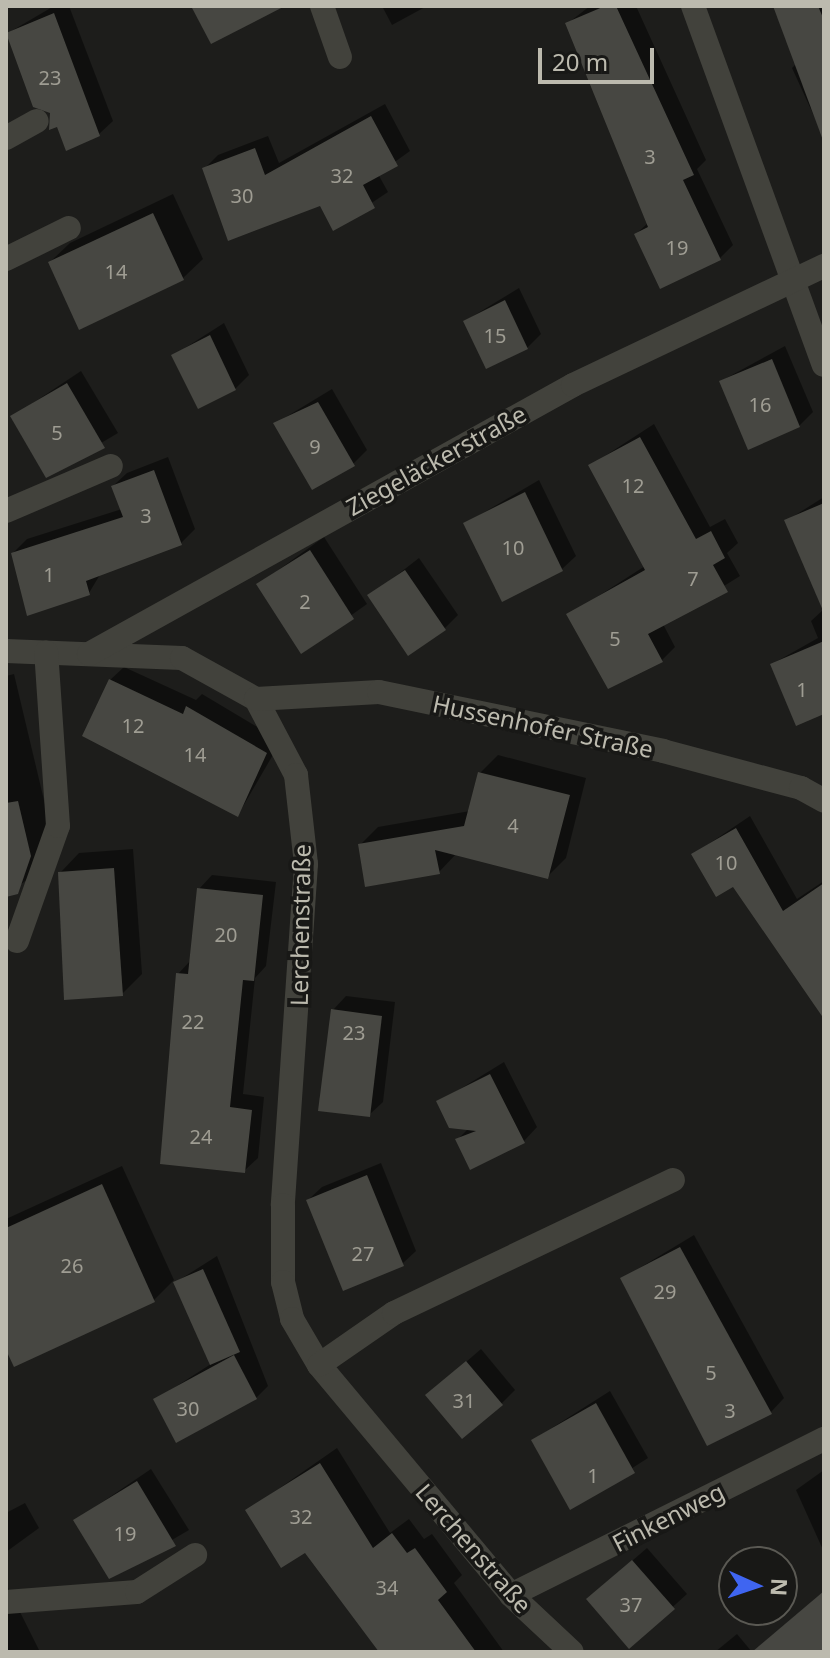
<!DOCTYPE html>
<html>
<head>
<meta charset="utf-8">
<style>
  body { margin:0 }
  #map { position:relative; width:830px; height:1658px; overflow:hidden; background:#1d1d1b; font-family:"Noto Sans",sans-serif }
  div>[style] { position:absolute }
  .shadow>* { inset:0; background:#0007 }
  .building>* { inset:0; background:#474742 }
  .minor>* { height:24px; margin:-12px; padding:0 12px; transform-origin:12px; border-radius:12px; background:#42423c }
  span { translate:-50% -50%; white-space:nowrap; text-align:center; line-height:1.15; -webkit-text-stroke:7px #181816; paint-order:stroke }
  .number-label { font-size:20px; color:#9f9d93 }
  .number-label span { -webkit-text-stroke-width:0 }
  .street-label { font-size:24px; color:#bcbaae }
  .frame { position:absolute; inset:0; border:8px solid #bcbaae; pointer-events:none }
  .north { position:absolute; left:718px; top:1546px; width:80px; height:80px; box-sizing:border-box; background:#181816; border:2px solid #5a5953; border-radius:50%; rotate:93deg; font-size:22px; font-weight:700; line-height:32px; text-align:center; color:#bcbaae }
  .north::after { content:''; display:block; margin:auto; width:28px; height:36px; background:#3f65f1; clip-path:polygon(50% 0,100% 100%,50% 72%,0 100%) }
  .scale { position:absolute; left:538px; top:48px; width:116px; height:36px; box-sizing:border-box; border:4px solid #bcbaae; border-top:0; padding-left:10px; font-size:24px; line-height:28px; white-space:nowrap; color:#bcbaae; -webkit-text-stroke:6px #181816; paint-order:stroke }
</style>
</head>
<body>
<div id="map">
  <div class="shadow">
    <div style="clip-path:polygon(54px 6px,69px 6px,113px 121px,99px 134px,52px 112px,8px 33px)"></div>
    <div style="clip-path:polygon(382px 6px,427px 6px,392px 25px)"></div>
    <div style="clip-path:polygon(590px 6px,636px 6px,706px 160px,697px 169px,733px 245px,720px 258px,636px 234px,648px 223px,568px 23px)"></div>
    <div style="clip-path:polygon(776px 6px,824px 6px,824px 138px,792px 68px,799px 61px)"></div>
    <div style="clip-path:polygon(385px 104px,410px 151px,378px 174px,388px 192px,334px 228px,321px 204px,204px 169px,218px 155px,268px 136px,279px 163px)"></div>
    <div style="clip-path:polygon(173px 194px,203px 259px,183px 278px,50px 262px,70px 243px)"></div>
    <div style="clip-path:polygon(519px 288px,541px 334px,527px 348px,465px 321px)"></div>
    <div style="clip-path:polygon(224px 323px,249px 375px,235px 389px,174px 355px)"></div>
    <div style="clip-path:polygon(785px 346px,813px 412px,799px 426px,721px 381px)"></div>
    <div style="clip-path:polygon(81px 371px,118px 433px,47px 475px,12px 417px)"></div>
    <div style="clip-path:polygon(332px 389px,367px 450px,353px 464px,276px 423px)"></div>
    <div style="clip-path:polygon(654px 424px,710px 527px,725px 519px,738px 543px,727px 553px,740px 576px,663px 624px,675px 647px,662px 660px,569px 615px,645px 566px,591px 465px)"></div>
    <div style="clip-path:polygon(168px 457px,195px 529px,181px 543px,101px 573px,89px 593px,13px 553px,27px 539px,122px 509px,113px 486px,127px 473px)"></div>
    <div style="clip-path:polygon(539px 480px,576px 556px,562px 569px,466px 523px)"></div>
    <div style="clip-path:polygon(824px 497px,824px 590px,786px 521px)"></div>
    <div style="clip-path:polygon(324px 537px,367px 604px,301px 651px,259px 584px)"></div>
    <div style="clip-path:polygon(419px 558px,458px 615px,445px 628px,370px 596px)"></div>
    <div style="clip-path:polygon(824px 609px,824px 712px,772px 664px,818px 638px,811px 621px)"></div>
    <div style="clip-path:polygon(124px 667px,196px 700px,202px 694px,281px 741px,238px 815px,110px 680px)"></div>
    <div style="clip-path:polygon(14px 674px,52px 834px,39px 871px,6px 895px,6px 676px)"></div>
    <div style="clip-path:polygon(498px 755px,586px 778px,566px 858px,548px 876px,457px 853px,439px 872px,360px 845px,378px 827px,470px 811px,480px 773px)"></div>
    <div style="clip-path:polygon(750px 816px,797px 899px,824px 881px,824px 986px,733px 884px,694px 854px)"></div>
    <div style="clip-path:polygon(133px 849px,142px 974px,122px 994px,60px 873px,79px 853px)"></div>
    <div style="clip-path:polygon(212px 875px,276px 882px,266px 966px,255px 978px,243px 1094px,264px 1097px,258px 1158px,244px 1171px,178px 974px,191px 960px,199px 889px)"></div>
    <div style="clip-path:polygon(346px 996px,395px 1002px,383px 1102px,369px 1115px,333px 1010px)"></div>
    <div style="clip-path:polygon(504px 1062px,537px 1127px,524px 1141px,457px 1140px,469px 1128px,439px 1102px)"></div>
    <div style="clip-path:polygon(381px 1163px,416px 1251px,402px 1264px,308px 1200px,322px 1187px)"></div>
    <div style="clip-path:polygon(122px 1166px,174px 1280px,154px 1300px,15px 1364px,6px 1345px,6px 1219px)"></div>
    <div style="clip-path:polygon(694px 1235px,784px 1398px,771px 1412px,623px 1278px)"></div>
    <div style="clip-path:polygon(217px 1256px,268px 1386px,256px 1398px,155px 1400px,211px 1364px,176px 1282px)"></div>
    <div style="clip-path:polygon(481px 1349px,515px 1390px,501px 1404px,428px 1395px)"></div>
    <div style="clip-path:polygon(610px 1391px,648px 1458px,571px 1507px,533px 1440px)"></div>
    <div style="clip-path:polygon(337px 1448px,390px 1533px,409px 1519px,424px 1539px,432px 1534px,462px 1575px,454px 1583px,504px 1652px,401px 1652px,306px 1550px,247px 1511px)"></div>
    <div style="clip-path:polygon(151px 1469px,189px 1530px,110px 1576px,76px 1520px)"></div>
    <div style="clip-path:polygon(824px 1470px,824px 1552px,796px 1490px)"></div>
    <div style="clip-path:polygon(25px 1503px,39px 1528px,6px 1552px,6px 1513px)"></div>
    <div style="clip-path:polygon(647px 1548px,687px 1594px,635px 1641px,603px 1586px)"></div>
    <div style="clip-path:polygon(6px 1584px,40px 1652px,6px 1652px)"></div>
    <div style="clip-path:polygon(737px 1634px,752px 1652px,715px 1652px)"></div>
  </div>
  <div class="building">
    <div style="clip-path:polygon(191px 6px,285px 6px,211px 44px)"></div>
    <div style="clip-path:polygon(605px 6px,616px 6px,694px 175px,683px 180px,721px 260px,660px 289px,634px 234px,648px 227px,565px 23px)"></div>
    <div style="clip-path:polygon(773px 6px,818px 6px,824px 20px,824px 143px)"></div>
    <div style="clip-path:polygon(54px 13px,100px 136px,66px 151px,57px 127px,49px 130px,50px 113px,33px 107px,6px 33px)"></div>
    <div style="clip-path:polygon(371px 116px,398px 166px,363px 185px,375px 208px,333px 231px,320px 206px,228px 241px,202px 168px,255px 148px,265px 175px)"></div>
    <div style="clip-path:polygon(153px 213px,184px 280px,79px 330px,48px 262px)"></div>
    <div style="clip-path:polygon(505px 300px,528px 349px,486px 369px,463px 321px)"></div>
    <div style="clip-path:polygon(210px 335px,236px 390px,198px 409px,171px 355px)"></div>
    <div style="clip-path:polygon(772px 359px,800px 427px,748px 450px,719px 381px)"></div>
    <div style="clip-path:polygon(67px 383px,105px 448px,46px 478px,10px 416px)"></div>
    <div style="clip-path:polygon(318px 402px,355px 466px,312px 490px,273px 423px)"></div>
    <div style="clip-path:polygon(640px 437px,696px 539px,711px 531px,725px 558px,713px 565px,728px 592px,648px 634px,663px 662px,608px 689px,566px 614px,645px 570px,588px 465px)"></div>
    <div style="clip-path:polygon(154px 470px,182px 545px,86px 581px,90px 595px,27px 616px,11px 553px,123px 517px,111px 486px)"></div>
    <div style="clip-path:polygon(525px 492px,563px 571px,502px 602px,463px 523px)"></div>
    <div style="clip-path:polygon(824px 503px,824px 613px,784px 520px)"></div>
    <div style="clip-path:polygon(310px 550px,354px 619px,301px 654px,256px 584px)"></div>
    <div style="clip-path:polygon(405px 570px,446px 630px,408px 656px,367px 595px)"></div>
    <div style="clip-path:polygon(824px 641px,824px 714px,796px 726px,770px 664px)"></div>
    <div style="clip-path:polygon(109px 679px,183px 714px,186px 706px,267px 753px,238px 817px,82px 736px)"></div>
    <div style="clip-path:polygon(478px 772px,570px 795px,548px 879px,435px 850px,440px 874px,365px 887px,358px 844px,464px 826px)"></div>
    <div style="clip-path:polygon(18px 801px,31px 856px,18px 894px,6px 897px,6px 803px)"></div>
    <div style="clip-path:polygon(736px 828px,783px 911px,824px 883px,824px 1019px,733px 887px,716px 897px,691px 854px)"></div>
    <div style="clip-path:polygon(114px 868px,123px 996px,64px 1000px,58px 872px)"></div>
    <div style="clip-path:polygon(197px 888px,263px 895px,254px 981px,243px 980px,230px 1107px,252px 1110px,245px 1173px,160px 1164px,176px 973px,188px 974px)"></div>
    <div style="clip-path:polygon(331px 1009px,382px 1016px,370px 1117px,318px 1111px)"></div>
    <div style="clip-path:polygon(490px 1074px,525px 1143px,470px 1170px,455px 1139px,476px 1131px,449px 1128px,436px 1101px)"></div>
    <div style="clip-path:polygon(367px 1175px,404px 1266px,343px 1291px,306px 1200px)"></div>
    <div style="clip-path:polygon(102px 1184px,155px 1302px,14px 1367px,6px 1350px,6px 1228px)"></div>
    <div style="clip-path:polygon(680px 1247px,772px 1414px,707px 1446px,620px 1278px)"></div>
    <div style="clip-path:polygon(203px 1269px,240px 1352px,210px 1365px,173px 1282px)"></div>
    <div style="clip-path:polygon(234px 1355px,257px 1399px,176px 1443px,153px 1399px)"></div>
    <div style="clip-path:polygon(466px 1361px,503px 1405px,462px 1439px,425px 1395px)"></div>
    <div style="clip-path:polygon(596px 1403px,635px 1473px,570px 1510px,531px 1440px)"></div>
    <div style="clip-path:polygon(320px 1463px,373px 1548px,392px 1533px,407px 1553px,415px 1548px,447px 1592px,438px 1600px,476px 1652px,379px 1652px,305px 1553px,281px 1568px,245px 1510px)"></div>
    <div style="clip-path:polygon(137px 1481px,176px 1546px,109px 1579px,73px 1520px)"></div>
    <div style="clip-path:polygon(632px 1560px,675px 1609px,629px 1649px,586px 1599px)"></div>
    <div style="clip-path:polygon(824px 1591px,824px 1652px,752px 1652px)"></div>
  </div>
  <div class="minor">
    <div style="left:322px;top:6px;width:54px;rotate:70.6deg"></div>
    <div style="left:693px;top:6px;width:382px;rotate:70deg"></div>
    <div style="left:6px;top:138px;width:35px;rotate:-29deg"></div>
    <div style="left:6px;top:259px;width:70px;rotate:-26.2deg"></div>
    <div style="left:6px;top:511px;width:114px;rotate:-23.2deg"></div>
    <div style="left:6px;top:651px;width:176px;rotate:2.3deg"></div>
    <div style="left:182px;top:658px;width:85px;rotate:29deg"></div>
    <div style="left:256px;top:699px;width:86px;rotate:62.2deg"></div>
    <div style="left:296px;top:775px;width:90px;rotate:83.6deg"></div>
    <div style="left:306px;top:864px;width:342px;rotate:93.9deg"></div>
    <div style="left:283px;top:1205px;width:77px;rotate:90deg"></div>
    <div style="left:283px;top:1282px;width:38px;rotate:76deg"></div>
    <div style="left:292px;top:1319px;width:53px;rotate:59.6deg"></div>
    <div style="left:319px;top:1365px;width:300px;rotate:50.1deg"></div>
    <div style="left:511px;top:1595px;width:83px;rotate:43.1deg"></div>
    <div style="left:89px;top:654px;width:554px;rotate:-29.06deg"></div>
    <div style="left:573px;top:385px;width:278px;rotate:-25.4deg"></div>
    <div style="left:256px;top:699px;width:123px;rotate:-3.3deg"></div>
    <div style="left:379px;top:692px;width:290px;rotate:11.7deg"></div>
    <div style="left:663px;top:751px;width:143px;rotate:15deg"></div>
    <div style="left:801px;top:788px;width:26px;rotate:29deg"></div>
    <div style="left:17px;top:941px;width:122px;rotate:-70.4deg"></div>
    <div style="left:58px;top:826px;width:174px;rotate:-93.9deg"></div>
    <div style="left:319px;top:1365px;width:91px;rotate:-34.7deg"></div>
    <div style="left:394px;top:1313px;width:309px;rotate:-25.5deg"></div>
    <div style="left:511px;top:1595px;width:350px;rotate:-26.5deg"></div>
    <div style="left:6px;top:1602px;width:131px;rotate:-4.4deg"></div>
    <div style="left:137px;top:1592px;width:69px;rotate:-32.5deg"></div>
  </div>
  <div class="number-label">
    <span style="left:50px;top:77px">23</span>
    <span style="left:650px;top:156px">3</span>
    <span style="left:342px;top:175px">32</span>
    <span style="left:242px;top:195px">30</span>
    <span style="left:677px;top:247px">19</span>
    <span style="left:116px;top:271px">14</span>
    <span style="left:495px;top:335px">15</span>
    <span style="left:760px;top:404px">16</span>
    <span style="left:57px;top:432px">5</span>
    <span style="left:315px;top:446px">9</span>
    <span style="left:633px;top:485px">12</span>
    <span style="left:146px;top:515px">3</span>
    <span style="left:513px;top:547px">10</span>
    <span style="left:49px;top:574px">1</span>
    <span style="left:693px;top:578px">7</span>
    <span style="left:305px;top:601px">2</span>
    <span style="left:615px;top:638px">5</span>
    <span style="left:802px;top:689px">1</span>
    <span style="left:133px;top:725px">12</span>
    <span style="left:195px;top:754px">14</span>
    <span style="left:513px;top:825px">4</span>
    <span style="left:726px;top:862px">10</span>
    <span style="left:226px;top:934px">20</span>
    <span style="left:193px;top:1021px">22</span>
    <span style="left:354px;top:1032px">23</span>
    <span style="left:201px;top:1136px">24</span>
    <span style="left:363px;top:1253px">27</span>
    <span style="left:72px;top:1265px">26</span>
    <span style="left:665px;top:1291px">29</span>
    <span style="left:711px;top:1372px">5</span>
    <span style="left:464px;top:1400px">31</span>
    <span style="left:188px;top:1408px">30</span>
    <span style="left:730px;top:1410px">3</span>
    <span style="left:593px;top:1475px">1</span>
    <span style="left:301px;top:1516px">32</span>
    <span style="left:125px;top:1533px">19</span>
    <span style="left:387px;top:1587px">34</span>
    <span style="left:631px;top:1604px">37</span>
  </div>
  <div class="street-label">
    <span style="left:436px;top:460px;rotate:-29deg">Ziegeläckerstraße</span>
    <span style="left:543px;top:726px;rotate:12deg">Hussenhofer Straße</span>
    <span style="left:300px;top:925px;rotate:-89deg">Lerchenstraße</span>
    <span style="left:668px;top:1517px;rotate:-27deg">Finkenweg</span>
    <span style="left:474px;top:1548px;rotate:49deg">Lerchenstraße</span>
  </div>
  <div class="frame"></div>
  <div class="north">N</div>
  <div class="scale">20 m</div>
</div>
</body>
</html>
